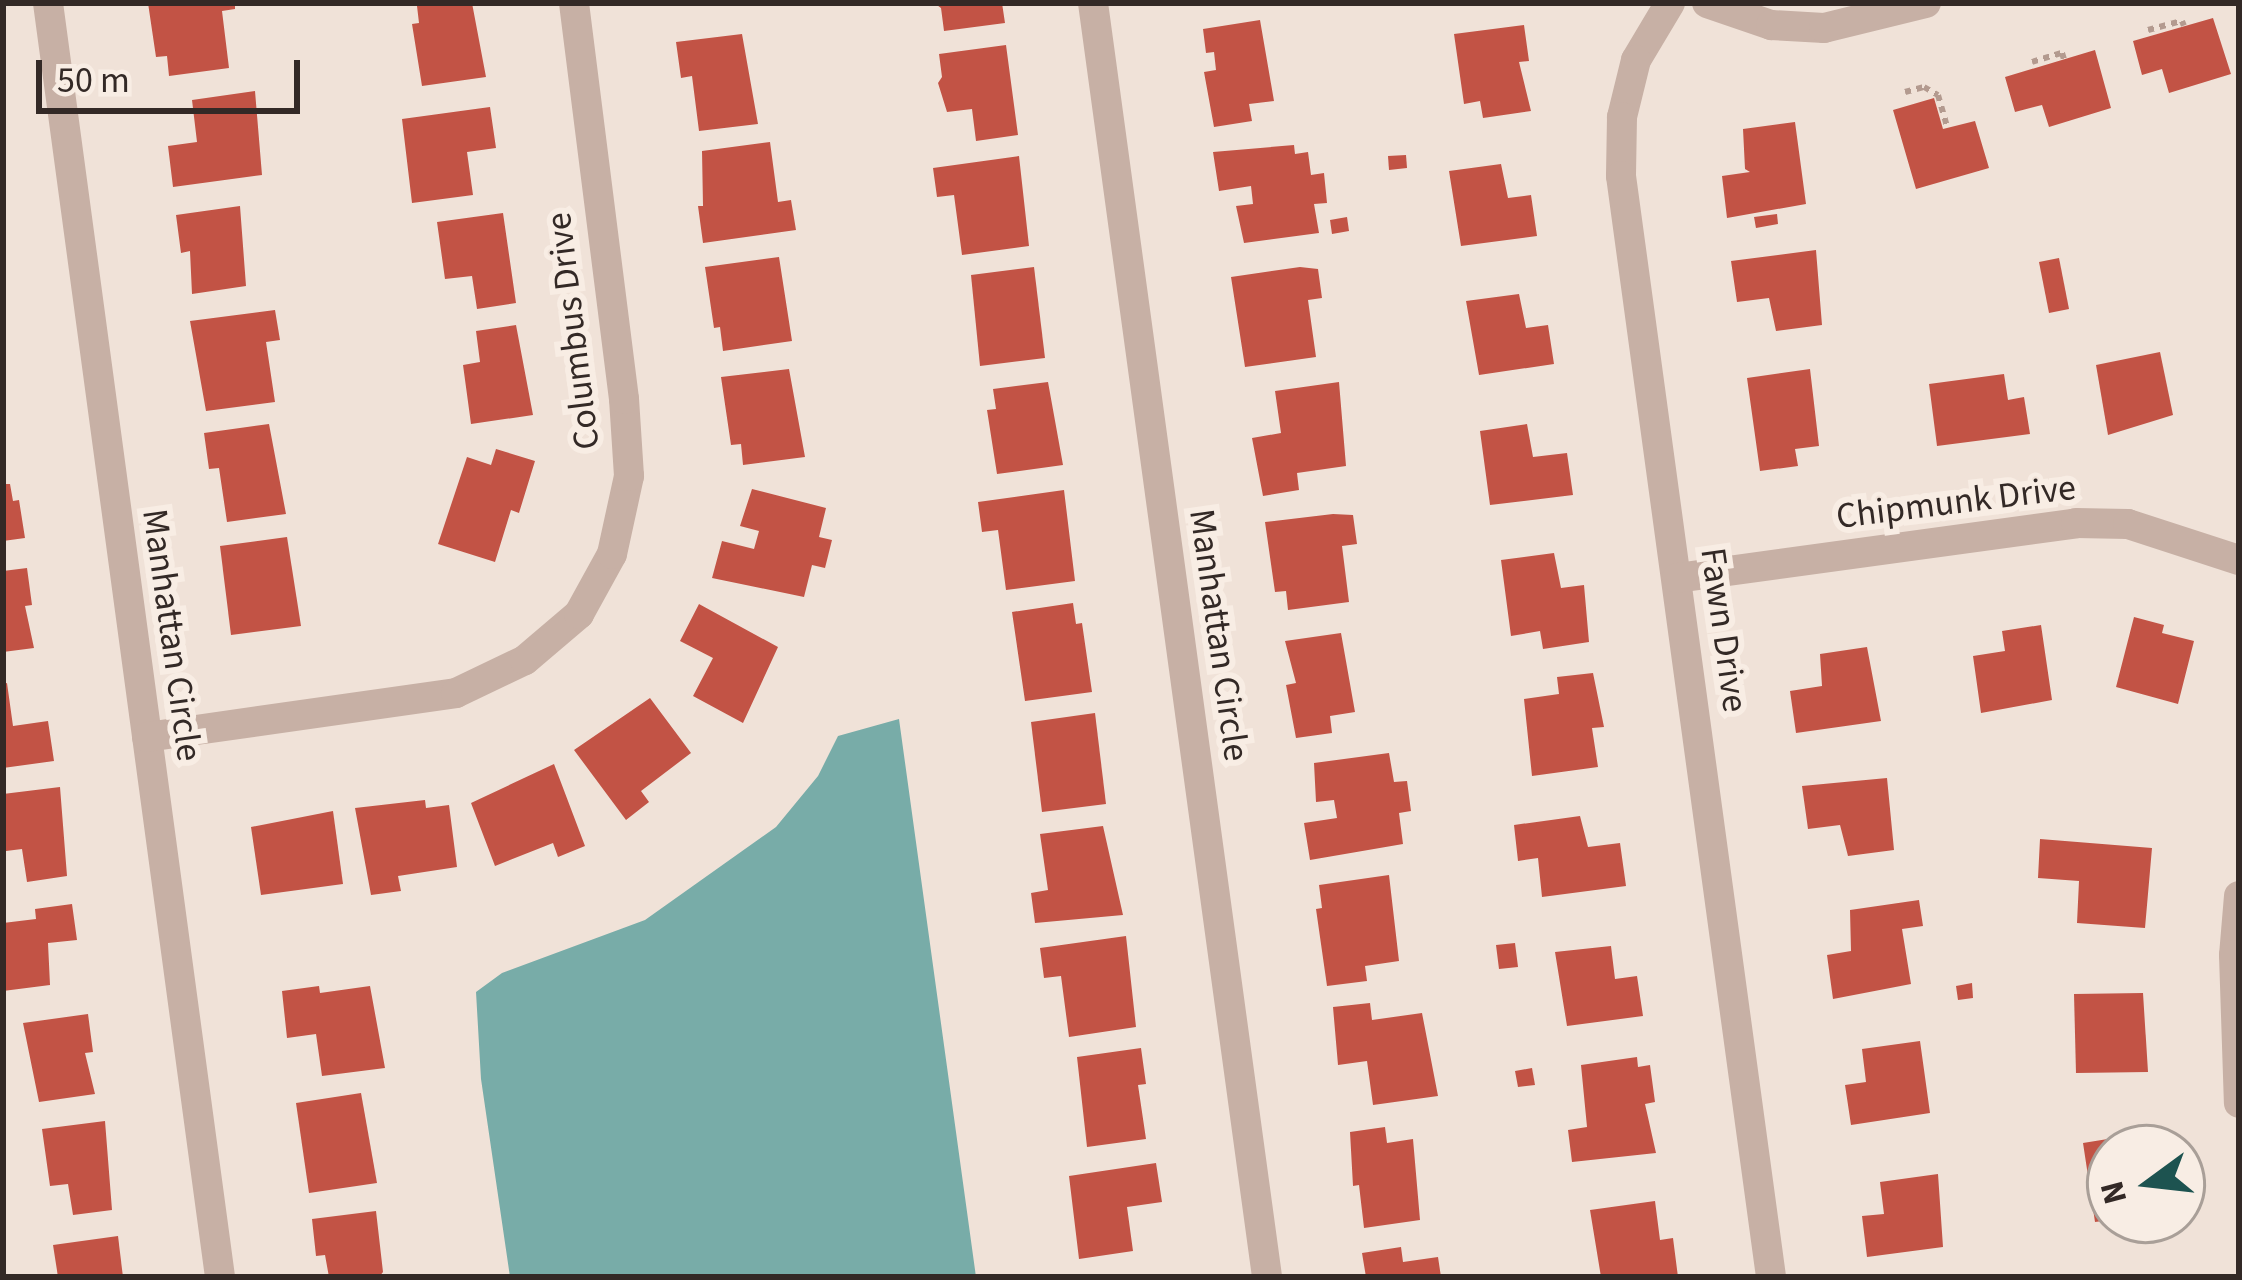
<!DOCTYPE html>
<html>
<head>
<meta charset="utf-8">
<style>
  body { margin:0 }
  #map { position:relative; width:2242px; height:1280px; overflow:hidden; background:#f0e2d8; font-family:"Source Sans 3",sans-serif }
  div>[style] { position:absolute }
  .water>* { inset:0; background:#78aca8 }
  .building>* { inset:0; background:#c25345 }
  .path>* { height:6px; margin-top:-3px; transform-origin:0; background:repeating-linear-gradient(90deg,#b39a8f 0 6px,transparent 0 12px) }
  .minor>* { height:30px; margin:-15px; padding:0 15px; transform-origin:15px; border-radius:15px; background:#c7b0a5 }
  span { translate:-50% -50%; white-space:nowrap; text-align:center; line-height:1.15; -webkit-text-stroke:12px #f8ede4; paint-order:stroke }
  .street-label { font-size:36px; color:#332926 }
  .frame { position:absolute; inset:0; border:6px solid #332926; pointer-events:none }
  .north { position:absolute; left:2086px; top:1124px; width:120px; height:120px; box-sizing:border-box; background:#f8ede4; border:3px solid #a99f98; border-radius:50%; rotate:255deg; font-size:33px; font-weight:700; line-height:48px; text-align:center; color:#332926 }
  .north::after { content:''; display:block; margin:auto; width:42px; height:54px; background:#1d5350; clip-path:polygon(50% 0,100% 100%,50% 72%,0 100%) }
  .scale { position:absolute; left:36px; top:60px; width:264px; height:54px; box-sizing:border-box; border:6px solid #332926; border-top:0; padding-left:15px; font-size:36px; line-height:42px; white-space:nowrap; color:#332926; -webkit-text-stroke:9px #f8ede4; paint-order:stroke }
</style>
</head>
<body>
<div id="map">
  <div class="water">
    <div style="clip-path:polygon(899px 719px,976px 1277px,510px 1277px,481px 1079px,476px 992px,502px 973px,645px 920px,776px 827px,818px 776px,838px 736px)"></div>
  </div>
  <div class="building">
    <div style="clip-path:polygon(148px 3px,235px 3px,235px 9px,222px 11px,229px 68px,169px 76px,167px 56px,156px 57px)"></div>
    <div style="clip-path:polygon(472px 3px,486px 77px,422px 86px,412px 24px,419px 23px,417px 6px)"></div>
    <div style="clip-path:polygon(934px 3px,1002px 3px,1005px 23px,944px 31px,941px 8px)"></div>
    <div style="clip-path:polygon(2213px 18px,2231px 74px,2169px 93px,2162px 69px,2142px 75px,2133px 41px)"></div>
    <div style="clip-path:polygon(1260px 20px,1274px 101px,1249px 104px,1252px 121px,1214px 127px,1204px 72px,1216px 70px,1214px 52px,1206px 53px,1203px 29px)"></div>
    <div style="clip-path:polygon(1524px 25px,1529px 61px,1519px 62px,1531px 111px,1483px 118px,1480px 101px,1464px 104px,1454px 34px)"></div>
    <div style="clip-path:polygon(742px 34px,758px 124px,699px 131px,692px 76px,681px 78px,676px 42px)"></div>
    <div style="clip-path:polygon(1006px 45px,1018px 135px,976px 141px,972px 109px,947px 112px,938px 83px,942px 77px,939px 54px)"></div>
    <div style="clip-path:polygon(2095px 50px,2111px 108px,2049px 127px,2042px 105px,2015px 112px,2005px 77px)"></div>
    <div style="clip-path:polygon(255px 91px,262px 175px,173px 187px,168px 146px,197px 142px,192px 100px)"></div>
    <div style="clip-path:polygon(1934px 98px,1943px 129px,1975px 121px,1989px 168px,1916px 189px,1893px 110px)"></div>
    <div style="clip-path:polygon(490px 107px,496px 148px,467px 152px,473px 195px,412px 203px,402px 119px)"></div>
    <div style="clip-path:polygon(1795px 122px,1806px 204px,1727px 218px,1722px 176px,1750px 172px,1745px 169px,1743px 129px)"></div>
    <div style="clip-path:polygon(770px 142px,778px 202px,791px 200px,796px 230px,703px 243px,698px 206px,703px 206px,702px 151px)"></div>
    <div style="clip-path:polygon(1294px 145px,1295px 154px,1308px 152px,1311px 175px,1324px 173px,1327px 203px,1314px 204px,1319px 233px,1244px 243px,1236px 206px,1253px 204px,1251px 186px,1219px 191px,1213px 152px)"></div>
    <div style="clip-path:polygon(1406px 155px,1407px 168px,1389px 170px,1388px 156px)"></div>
    <div style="clip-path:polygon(1019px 156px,1029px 246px,962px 255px,954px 195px,937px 197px,933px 168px)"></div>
    <div style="clip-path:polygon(1501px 164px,1508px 198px,1531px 195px,1537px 236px,1461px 246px,1449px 171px)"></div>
    <div style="clip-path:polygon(240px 206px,246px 286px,192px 294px,190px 251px,181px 253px,176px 215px)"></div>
    <div style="clip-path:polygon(503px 213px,516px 303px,477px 309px,472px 276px,445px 279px,437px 222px)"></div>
    <div style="clip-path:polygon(1777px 214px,1778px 224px,1756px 228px,1754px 217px)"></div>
    <div style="clip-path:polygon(1347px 217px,1349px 231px,1332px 234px,1330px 220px)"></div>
    <div style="clip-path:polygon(1816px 250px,1822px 325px,1776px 331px,1769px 298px,1737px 302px,1731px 261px)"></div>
    <div style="clip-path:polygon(779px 257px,792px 341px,723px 351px,720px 327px,714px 328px,705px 267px)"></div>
    <div style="clip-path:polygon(2059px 258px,2069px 309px,2049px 313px,2039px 262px)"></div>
    <div style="clip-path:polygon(1034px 267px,1045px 358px,980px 366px,971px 275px)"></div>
    <div style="clip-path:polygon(1300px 267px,1318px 269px,1322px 298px,1308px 300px,1316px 357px,1245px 367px,1231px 277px)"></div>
    <div style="clip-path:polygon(1519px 294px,1526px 328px,1548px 325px,1554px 364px,1479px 375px,1466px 301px)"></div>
    <div style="clip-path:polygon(275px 310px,280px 340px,266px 342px,275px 402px,206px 411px,190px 321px)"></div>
    <div style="clip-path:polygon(516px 325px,533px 415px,471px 424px,463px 365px,480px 362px,476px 331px)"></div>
    <div style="clip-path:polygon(2160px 352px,2173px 415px,2108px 435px,2096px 365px)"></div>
    <div style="clip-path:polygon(789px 369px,805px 457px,743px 465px,741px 444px,731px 445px,721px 377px)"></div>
    <div style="clip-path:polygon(1810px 369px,1819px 446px,1795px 449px,1798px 466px,1760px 471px,1747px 378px)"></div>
    <div style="clip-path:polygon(2004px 374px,2008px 400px,2024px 397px,2030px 434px,1937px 446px,1929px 384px)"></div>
    <div style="clip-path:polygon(1048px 382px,1063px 465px,997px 474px,987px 410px,996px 409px,993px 389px)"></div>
    <div style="clip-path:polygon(1339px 382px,1346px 466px,1297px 473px,1299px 490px,1263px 496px,1252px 438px,1281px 433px,1275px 391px)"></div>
    <div style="clip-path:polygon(269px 424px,286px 514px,227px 522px,219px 468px,209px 469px,204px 433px)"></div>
    <div style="clip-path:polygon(1527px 424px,1533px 457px,1567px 453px,1573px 495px,1490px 505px,1480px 431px)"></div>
    <div style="clip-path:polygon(496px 449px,535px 461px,519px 513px,511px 510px,495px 562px,438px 544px,467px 457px,491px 465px)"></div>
    <div style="clip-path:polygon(3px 484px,10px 484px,13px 501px,19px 500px,25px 538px,3px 541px)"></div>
    <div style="clip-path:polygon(752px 489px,826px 508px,819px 537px,832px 540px,825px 568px,812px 565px,804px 597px,712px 578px,722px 541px,754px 549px,759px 531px,740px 526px)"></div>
    <div style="clip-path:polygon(1064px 490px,1075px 581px,1006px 590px,998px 530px,982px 532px,978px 502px)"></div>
    <div style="clip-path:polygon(1333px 514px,1353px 515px,1357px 544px,1342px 546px,1349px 602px,1288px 610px,1286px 591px,1275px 592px,1265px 522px)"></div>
    <div style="clip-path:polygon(287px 537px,301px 626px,231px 635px,220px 546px)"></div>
    <div style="clip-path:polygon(1554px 553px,1561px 588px,1584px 585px,1589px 642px,1543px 649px,1540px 631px,1511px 636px,1501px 560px)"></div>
    <div style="clip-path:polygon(27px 568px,32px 605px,25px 606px,34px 648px,3px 652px,3px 571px)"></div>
    <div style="clip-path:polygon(1073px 603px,1076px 624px,1082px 623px,1092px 692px,1025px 701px,1012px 612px)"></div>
    <div style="clip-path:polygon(699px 604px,778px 647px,743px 723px,693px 696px,713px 658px,680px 641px)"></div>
    <div style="clip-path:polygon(2134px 617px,2164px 625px,2162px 633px,2194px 641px,2178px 704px,2116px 687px)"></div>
    <div style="clip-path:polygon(2041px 625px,2052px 700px,1981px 713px,1973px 656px,2005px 651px,2002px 631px)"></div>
    <div style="clip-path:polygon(1341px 633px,1355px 712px,1330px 716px,1332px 733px,1296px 738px,1286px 685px,1296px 683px,1285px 641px)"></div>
    <div style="clip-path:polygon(1867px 647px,1881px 721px,1796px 733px,1790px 691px,1822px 686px,1820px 654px)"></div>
    <div style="clip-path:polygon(1593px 673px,1604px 727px,1592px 728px,1598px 767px,1532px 776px,1524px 699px,1559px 694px,1557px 677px)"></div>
    <div style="clip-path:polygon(7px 683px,13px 726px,48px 721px,54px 761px,3px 768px,3px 684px)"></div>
    <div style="clip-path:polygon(650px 698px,691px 753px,641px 791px,649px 802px,626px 820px,574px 750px)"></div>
    <div style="clip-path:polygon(1095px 713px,1106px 804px,1042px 812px,1031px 722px)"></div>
    <div style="clip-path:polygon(1389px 753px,1394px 782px,1407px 781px,1411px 811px,1399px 813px,1403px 844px,1310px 860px,1304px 823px,1337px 818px,1334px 800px,1316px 802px,1314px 763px)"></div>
    <div style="clip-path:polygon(554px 764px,585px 846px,558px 857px,553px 843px,495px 866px,471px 803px)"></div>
    <div style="clip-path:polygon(1887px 778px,1894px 850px,1848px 856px,1840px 825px,1808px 829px,1802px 786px)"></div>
    <div style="clip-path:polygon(60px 787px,67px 876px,27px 882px,22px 849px,6px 851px,3px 794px)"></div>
    <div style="clip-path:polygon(425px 800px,426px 808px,449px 805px,457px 867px,398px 876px,401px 891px,371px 895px,355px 808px)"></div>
    <div style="clip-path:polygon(333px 811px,343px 884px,261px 895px,251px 827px)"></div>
    <div style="clip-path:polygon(1580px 816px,1588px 847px,1620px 843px,1626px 886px,1542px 897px,1538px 858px,1518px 861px,1514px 825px)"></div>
    <div style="clip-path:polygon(1103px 826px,1123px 915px,1035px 923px,1031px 893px,1048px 890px,1040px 834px)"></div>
    <div style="clip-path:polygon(2040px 839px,2152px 848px,2145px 928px,2077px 923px,2079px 881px,2038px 878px)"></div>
    <div style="clip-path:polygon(1389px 875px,1399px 961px,1365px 966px,1367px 981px,1327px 986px,1316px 909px,1322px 908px,1319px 885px)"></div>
    <div style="clip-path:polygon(1919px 900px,1923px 926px,1902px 929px,1911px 984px,1833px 999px,1827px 955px,1851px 951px,1850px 910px)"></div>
    <div style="clip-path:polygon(72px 904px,77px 940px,48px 943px,50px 985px,3px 991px,3px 923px,36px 919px,35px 909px)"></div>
    <div style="clip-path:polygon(1126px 936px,1136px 1027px,1069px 1037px,1061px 976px,1044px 978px,1040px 948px)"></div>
    <div style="clip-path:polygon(1515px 943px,1518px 967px,1499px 969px,1496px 945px)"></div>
    <div style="clip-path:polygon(1611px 946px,1615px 979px,1637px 976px,1643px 1016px,1567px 1026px,1555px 952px)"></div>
    <div style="clip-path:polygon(1972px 983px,1973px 998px,1958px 1000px,1956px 986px)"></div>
    <div style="clip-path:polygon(319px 986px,320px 993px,370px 986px,385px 1068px,322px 1076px,316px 1034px,287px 1038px,282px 991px)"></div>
    <div style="clip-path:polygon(2143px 993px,2148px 1072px,2076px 1073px,2074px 994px)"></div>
    <div style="clip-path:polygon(1370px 1003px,1372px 1020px,1422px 1013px,1438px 1096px,1373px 1105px,1367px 1061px,1338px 1065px,1333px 1007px)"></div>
    <div style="clip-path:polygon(88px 1014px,93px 1052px,85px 1053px,95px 1094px,39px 1102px,23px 1023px)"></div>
    <div style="clip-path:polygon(1920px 1041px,1930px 1113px,1851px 1125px,1845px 1085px,1866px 1082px,1862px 1049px)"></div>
    <div style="clip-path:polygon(1141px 1048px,1146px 1084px,1138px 1085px,1146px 1139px,1087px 1147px,1077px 1057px)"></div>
    <div style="clip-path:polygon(1637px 1057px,1638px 1067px,1650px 1065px,1655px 1102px,1645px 1104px,1656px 1153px,1572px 1162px,1568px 1130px,1587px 1127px,1581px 1065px)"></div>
    <div style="clip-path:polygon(1532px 1068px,1535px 1085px,1518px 1087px,1515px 1071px)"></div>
    <div style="clip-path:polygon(361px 1093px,377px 1183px,309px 1193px,296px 1103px)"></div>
    <div style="clip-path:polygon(105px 1121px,112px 1210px,73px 1215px,68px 1184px,50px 1186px,42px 1129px)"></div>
    <div style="clip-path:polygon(1385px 1127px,1387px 1143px,1413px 1139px,1420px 1220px,1364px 1228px,1359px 1185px,1353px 1186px,1350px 1132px)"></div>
    <div style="clip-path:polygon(2151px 1132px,2154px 1148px,2110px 1148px,2110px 1220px,2095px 1222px,2083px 1143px)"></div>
    <div style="clip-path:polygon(1156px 1163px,1162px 1202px,1127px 1207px,1133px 1251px,1079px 1259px,1069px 1176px)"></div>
    <div style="clip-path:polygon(1938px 1174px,1943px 1247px,1867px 1257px,1862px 1216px,1884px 1214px,1880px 1182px)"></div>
    <div style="clip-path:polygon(1655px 1201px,1660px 1240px,1673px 1238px,1678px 1277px,1601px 1277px,1590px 1210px)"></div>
    <div style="clip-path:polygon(376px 1211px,383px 1272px,379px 1277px,329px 1277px,325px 1255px,316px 1256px,312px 1219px)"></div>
    <div style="clip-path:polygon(118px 1236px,123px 1277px,58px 1277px,53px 1245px)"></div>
    <div style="clip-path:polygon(1401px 1247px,1403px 1262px,1438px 1257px,1441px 1277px,1366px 1277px,1362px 1253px)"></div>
  </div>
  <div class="path">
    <div style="left:2148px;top:30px;width:35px;rotate:-15deg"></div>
    <div style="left:2182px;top:21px;width:5px;rotate:68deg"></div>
    <div style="left:2032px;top:62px;width:31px;rotate:-17deg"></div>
    <div style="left:2062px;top:53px;width:6px;rotate:72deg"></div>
    <div style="left:1905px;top:92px;width:20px;rotate:-15deg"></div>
    <div style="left:1924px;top:87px;width:16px;rotate:30deg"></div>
    <div style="left:1938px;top:95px;width:33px;rotate:74deg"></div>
  </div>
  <div class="minor">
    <div style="left:48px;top:3px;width:1286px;rotate:82.31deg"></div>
    <div style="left:1093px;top:3px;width:1286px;rotate:82.22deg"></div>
    <div style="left:1670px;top:3px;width:66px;rotate:120.8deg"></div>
    <div style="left:1636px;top:60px;width:59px;rotate:103.8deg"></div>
    <div style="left:1622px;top:117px;width:59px;rotate:91deg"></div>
    <div style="left:1621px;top:176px;width:1111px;rotate:82.24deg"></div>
    <div style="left:1707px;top:3px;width:68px;rotate:19deg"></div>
    <div style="left:1771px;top:25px;width:53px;rotate:3.2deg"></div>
    <div style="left:1824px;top:28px;width:105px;rotate:-13.8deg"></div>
    <div style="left:1677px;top:578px;width:403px;rotate:-7.8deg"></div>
    <div style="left:2076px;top:523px;width:52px;rotate:1.1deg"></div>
    <div style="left:2128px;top:524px;width:117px;rotate:18deg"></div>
    <div style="left:147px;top:737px;width:312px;rotate:-8.1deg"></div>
    <div style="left:456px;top:693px;width:76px;rotate:-25.6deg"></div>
    <div style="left:525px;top:660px;width:71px;rotate:-40.4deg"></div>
    <div style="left:579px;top:614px;width:68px;rotate:-61.2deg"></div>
    <div style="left:612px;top:554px;width:80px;rotate:-77.7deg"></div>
    <div style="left:629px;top:476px;width:77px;rotate:-93.7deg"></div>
    <div style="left:624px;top:399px;width:399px;rotate:-97.2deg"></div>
    <div style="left:2239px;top:896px;width:59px;rotate:94.8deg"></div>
    <div style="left:2234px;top:955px;width:148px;rotate:88.1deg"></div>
  </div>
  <div class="street-label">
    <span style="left:573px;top:331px;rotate:-97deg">Columbus Drive</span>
    <span style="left:1956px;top:502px;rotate:-7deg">Chipmunk Drive</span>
    <span style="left:1724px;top:630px;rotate:82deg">Fawn Drive</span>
    <span style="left:172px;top:635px;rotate:82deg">Manhattan Circle</span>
    <span style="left:1219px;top:635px;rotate:82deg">Manhattan Circle</span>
  </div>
  <div class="frame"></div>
  <div class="north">N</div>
  <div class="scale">50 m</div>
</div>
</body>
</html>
